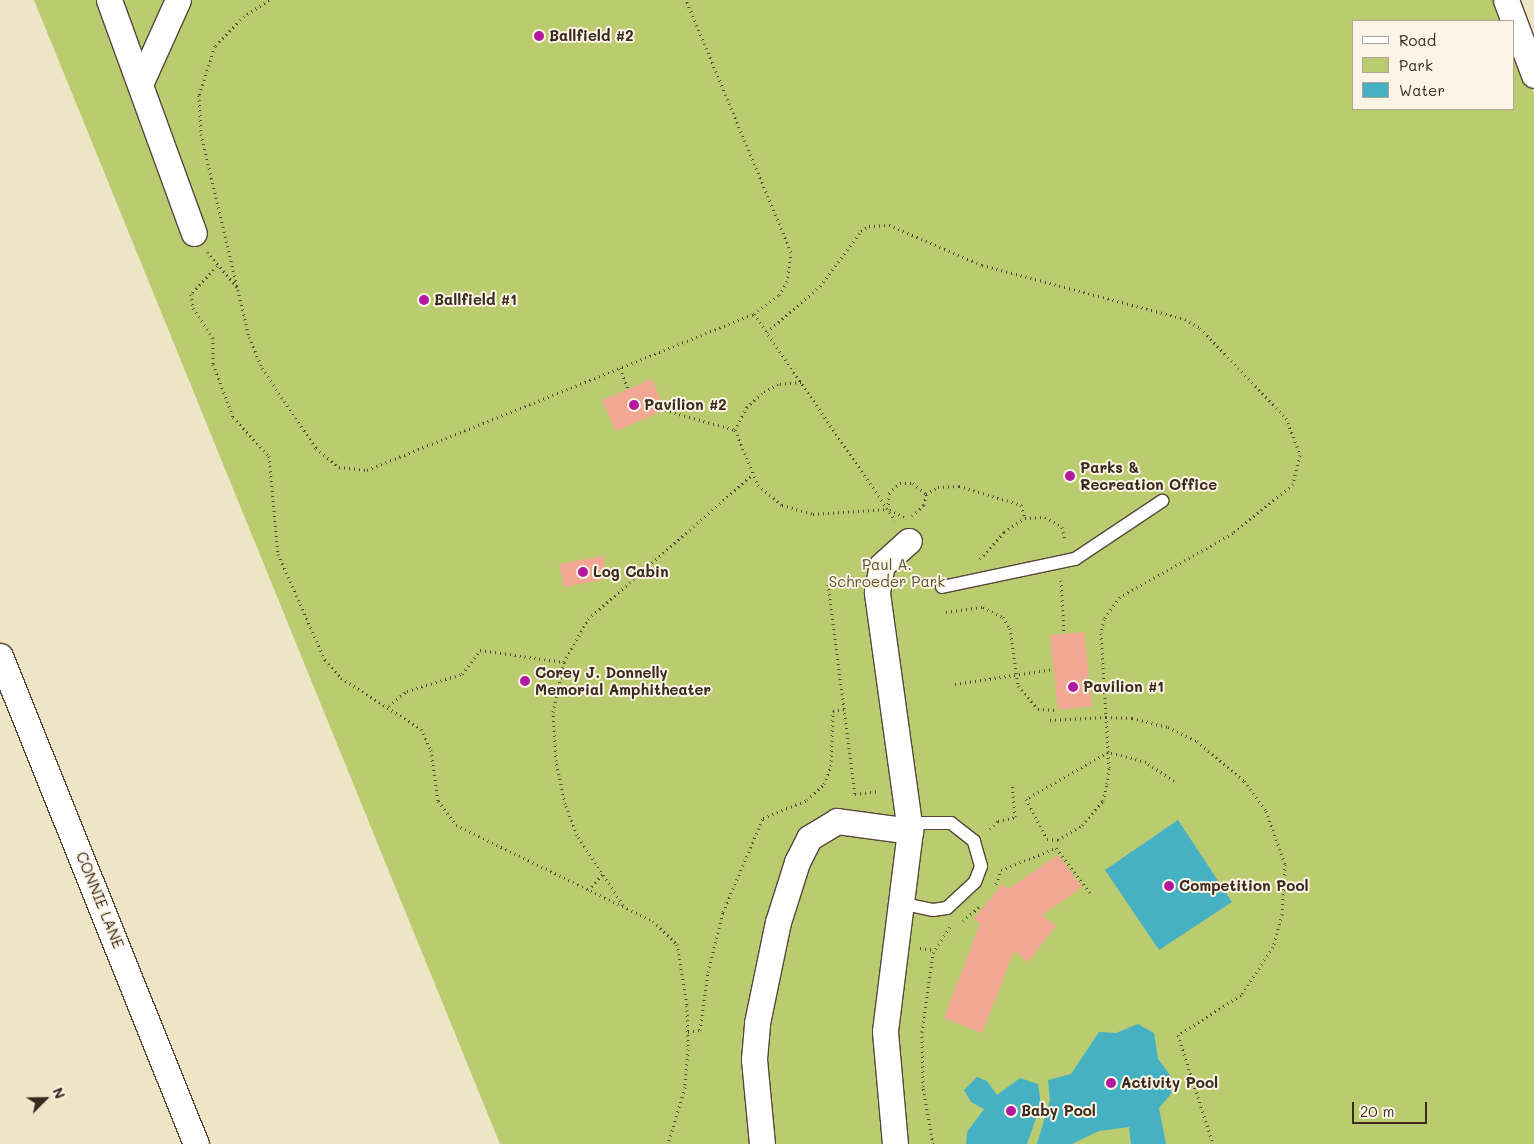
<!DOCTYPE html>
<html>
<head>
<meta charset="utf-8">
<style>
  body { margin:0 }
  #map { position:relative; width:1534px; height:1144px; overflow:hidden; background:#eee5c6; font-family:Mali,sans-serif }
  div>[style] { position:absolute }
  .green>* { inset:0; background:#bacc6f }
  .water>* { inset:0; background:#46b1c3 }
  .building>* { inset:0; background:#f2a694 }
  .path>* { height:3px; margin-top:-1.5px; transform-origin:0; background:repeating-linear-gradient(90deg,#564637 0 1px,transparent 0 5px) }
  .roads { filter:drop-shadow(1px 0 #564637) drop-shadow(-1px 0 #564637) drop-shadow(0 1px #564637) drop-shadow(0 -1px #564637) }
  .lane>* { height:12px; margin:-6px; padding:0 6px; transform-origin:6px; border-radius:6px; background:#fff }
  .street>* { height:25px; margin:-12.5px; padding:0 12.5px; transform-origin:12.5px; border-radius:12.5px; background:#fff }
  .dots>* { width:14px; height:14px; translate:-50% -50%; box-sizing:border-box; border:2px solid #fcf5e5; border-radius:50% }
  span { translate:-50% -50%; white-space:nowrap; text-align:center; line-height:1.15; -webkit-text-stroke:4px #fcf5e5; paint-order:stroke }
  .poi-label { font-size:15px; color:#3b2a1e; font-weight:700 }
  .left { translate:0 -50%; text-align:left }
  .park-label { font-size:15px; color:#5b5232 }
  .street-label { font-size:15px; color:#3b2a1e }
  .legend { position:absolute; left:1352px; top:20px; width:162px; height:90px; box-sizing:border-box; background:#fcf5e5; border:1px solid #afa495; margin:0; padding:6px 9px; list-style:none; font-size:15px; color:#3b2a1e }
  .legend li { display:flex; align-items:center; gap:10px; height:25px }
  .legend b { width:25px; border:1px solid #afa495 }
  .north { position:absolute; left:20px; top:1074px; width:50px; height:50px; -webkit-text-stroke:4px #fcf5e5; paint-order:stroke; rotate:67deg; font-size:14px; font-weight:700; line-height:20px; text-align:center; color:#3b2a1e }
  .north::after { content:''; display:block; margin:auto; width:18px; height:22px; background:#3b2a1e; clip-path:polygon(50% 0,100% 100%,50% 72%,0 100%) }
  .scale { position:absolute; left:1352px; top:1102px; width:75px; height:22px; box-sizing:border-box; border:2px solid #3b2a1e; border-top:0; padding-left:6px; font-size:15px; line-height:18px; white-space:nowrap; color:#3b2a1e; -webkit-text-stroke:4px #fcf5e5; paint-order:stroke }
</style>
</head>
<body>
<div id="map">
  <div class="green">
    <div style="clip-path:polygon(34px 0,1494px 0,1503px 21px,1353px 21px,1353px 109px,1513px 109px,1513px 44px,1534px 94px,1534px 1144px,500px 1144px)"></div>
  </div>
  <div class="water">
    <div style="clip-path:polygon(1178px 820px,1232px 902px,1159px 950px,1105px 870px)"></div>
    <div style="clip-path:polygon(1138px 1024px,1154px 1033px,1158px 1059px,1173px 1079px,1171px 1094px,1159px 1108px,1166px 1144px,1131px 1144px,1129px 1127px,1099px 1131px,1072px 1144px,1037px 1144px,1050px 1100px,1048px 1080px,1071px 1074px,1099px 1032px,1116px 1033px)"></div>
    <div style="clip-path:polygon(977px 1077px,987px 1081px,997px 1095px,1020px 1078px,1038px 1084px,1041px 1104px,1027px 1144px,966px 1144px,967px 1132px,984px 1109px,971px 1102px,964px 1090px)"></div>
  </div>
  <div class="building">
    <div style="clip-path:polygon(652px 379px,665px 410px,616px 431px,602px 400px)"></div>
    <div style="clip-path:polygon(603px 556px,607px 579px,564px 587px,559px 564px)"></div>
    <div style="clip-path:polygon(1084px 632px,1092px 706px,1058px 710px,1050px 635px)"></div>
    <div style="clip-path:polygon(1058px 855px,1082px 887px,1042px 915px,1056px 926px,1028px 962px,1014px 951px,982px 1033px,944px 1018px,980px 924px,974px 919px,1002px 884px,1008px 889px)"></div>
  </div>
  <div class="path">
    <div style="left:269px;top:0;width:30px;rotate:147deg"></div>
    <div style="left:244px;top:16px;width:42px;rotate:134deg"></div>
    <div style="left:215px;top:46px;width:52px;rotate:108.1deg"></div>
    <div style="left:199px;top:95px;width:39px;rotate:87deg"></div>
    <div style="left:201px;top:134px;width:209px;rotate:76.7deg"></div>
    <div style="left:249px;top:337px;width:34px;rotate:67deg"></div>
    <div style="left:262px;top:368px;width:97px;rotate:56deg"></div>
    <div style="left:316px;top:448px;width:30px;rotate:40deg"></div>
    <div style="left:339px;top:467px;width:28px;rotate:6deg"></div>
    <div style="left:367px;top:470px;width:417px;rotate:-22deg"></div>
    <div style="left:754px;top:314px;width:31px;rotate:-37deg"></div>
    <div style="left:779px;top:295px;width:15px;rotate:-58deg"></div>
    <div style="left:787px;top:282px;width:30px;rotate:-82deg"></div>
    <div style="left:791px;top:252px;width:273px;rotate:-112.6deg"></div>
    <div style="left:207px;top:252px;width:46px;rotate:49.4deg"></div>
    <div style="left:217px;top:266px;width:38px;rotate:133deg"></div>
    <div style="left:191px;top:294px;width:14px;rotate:82deg"></div>
    <div style="left:193px;top:308px;width:36px;rotate:56deg"></div>
    <div style="left:213px;top:338px;width:26px;rotate:90deg"></div>
    <div style="left:213px;top:364px;width:57px;rotate:69.3deg"></div>
    <div style="left:233px;top:417px;width:53px;rotate:47.3deg"></div>
    <div style="left:269px;top:456px;width:98px;rotate:84.8deg"></div>
    <div style="left:278px;top:554px;width:116px;rotate:66.1deg"></div>
    <div style="left:325px;top:660px;width:24px;rotate:48deg"></div>
    <div style="left:341px;top:678px;width:95px;rotate:32.5deg"></div>
    <div style="left:421px;top:729px;width:23px;rotate:65deg"></div>
    <div style="left:431px;top:750px;width:51px;rotate:82.2deg"></div>
    <div style="left:438px;top:801px;width:30px;rotate:53deg"></div>
    <div style="left:456px;top:825px;width:219px;rotate:26deg"></div>
    <div style="left:653px;top:921px;width:33px;rotate:44deg"></div>
    <div style="left:677px;top:944px;width:62px;rotate:80.7deg"></div>
    <div style="left:687px;top:1005px;width:44px;rotate:88.7deg"></div>
    <div style="left:688px;top:1049px;width:38px;rotate:95deg"></div>
    <div style="left:685px;top:1087px;width:59px;rotate:106.6deg"></div>
    <div style="left:754px;top:314px;width:250px;rotate:55.6deg"></div>
    <div style="left:767px;top:332px;width:70px;rotate:-41deg"></div>
    <div style="left:820px;top:286px;width:69px;rotate:-53.3deg"></div>
    <div style="left:861px;top:231px;width:9px;rotate:-32deg"></div>
    <div style="left:869px;top:226px;width:20px;rotate:-3deg"></div>
    <div style="left:889px;top:225px;width:101px;rotate:23.3deg"></div>
    <div style="left:982px;top:265px;width:210px;rotate:14.9deg"></div>
    <div style="left:1185px;top:319px;width:17px;rotate:31deg"></div>
    <div style="left:1200px;top:328px;width:124px;rotate:46.3deg"></div>
    <div style="left:1286px;top:418px;width:40px;rotate:69deg"></div>
    <div style="left:1300px;top:455px;width:30px;rotate:104deg"></div>
    <div style="left:1293px;top:484px;width:77px;rotate:140.8deg"></div>
    <div style="left:1233px;top:533px;width:130px;rotate:150.5deg"></div>
    <div style="left:1120px;top:597px;width:27px;rotate:126deg"></div>
    <div style="left:1104px;top:619px;width:14px;rotate:102deg"></div>
    <div style="left:1101px;top:633px;width:84px;rotate:86.6deg"></div>
    <div style="left:1106px;top:717px;width:58px;rotate:177deg"></div>
    <div style="left:620px;top:368px;width:22px;rotate:69deg"></div>
    <div style="left:801px;top:382px;width:23px;rotate:175deg"></div>
    <div style="left:778px;top:384px;width:18px;rotate:151deg"></div>
    <div style="left:762px;top:393px;width:21px;rotate:137deg"></div>
    <div style="left:747px;top:407px;width:26px;rotate:118deg"></div>
    <div style="left:735px;top:430px;width:60px;rotate:67.3deg"></div>
    <div style="left:758px;top:485px;width:31px;rotate:40deg"></div>
    <div style="left:782px;top:505px;width:32px;rotate:16deg"></div>
    <div style="left:813px;top:514px;width:75px;rotate:-3.8deg"></div>
    <div style="left:665px;top:410px;width:73px;rotate:15.9deg"></div>
    <div style="left:912px;top:516px;width:16px;rotate:-43deg"></div>
    <div style="left:924px;top:505px;width:11px;rotate:-80deg"></div>
    <div style="left:926px;top:494px;width:14px;rotate:-30deg"></div>
    <div style="left:938px;top:487px;width:21px;rotate:-3deg"></div>
    <div style="left:959px;top:486px;width:65px;rotate:17deg"></div>
    <div style="left:1021px;top:505px;width:14px;rotate:73deg"></div>
    <div style="left:904px;top:517px;width:18px;rotate:-153deg"></div>
    <div style="left:888px;top:509px;width:16px;rotate:-86deg"></div>
    <div style="left:889px;top:493px;width:15px;rotate:-42deg"></div>
    <div style="left:900px;top:483px;width:13px"></div>
    <div style="left:913px;top:483px;width:17px;rotate:40deg"></div>
    <div style="left:980px;top:559px;width:36px;rotate:-48deg"></div>
    <div style="left:1004px;top:532px;width:25px;rotate:-34deg"></div>
    <div style="left:1025px;top:518px;width:20px;rotate:-3deg"></div>
    <div style="left:1045px;top:517px;width:20px;rotate:30deg"></div>
    <div style="left:1062px;top:527px;width:14px;rotate:78deg"></div>
    <div style="left:854px;top:578px;width:27px;rotate:167deg"></div>
    <div style="left:828px;top:584px;width:212px;rotate:82.7deg"></div>
    <div style="left:855px;top:794px;width:25px;rotate:-7deg"></div>
    <div style="left:1061px;top:580px;width:54px;rotate:86.8deg"></div>
    <div style="left:946px;top:612px;width:37px;rotate:-8deg"></div>
    <div style="left:983px;top:607px;width:22px;rotate:27deg"></div>
    <div style="left:1003px;top:617px;width:13px;rotate:58deg"></div>
    <div style="left:1010px;top:628px;width:59px;rotate:82.1deg"></div>
    <div style="left:1018px;top:686px;width:30px;rotate:49deg"></div>
    <div style="left:1038px;top:709px;width:20px;rotate:3deg"></div>
    <div style="left:955px;top:684px;width:99px;rotate:-8.7deg"></div>
    <div style="left:389px;top:706px;width:23px;rotate:-40deg"></div>
    <div style="left:407px;top:691px;width:58px;rotate:-17.2deg"></div>
    <div style="left:462px;top:674px;width:30px;rotate:-53deg"></div>
    <div style="left:480px;top:650px;width:85px;rotate:8.1deg"></div>
    <div style="left:1174px;top:781px;width:34px;rotate:-146deg"></div>
    <div style="left:1146px;top:762px;width:39px;rotate:-165deg"></div>
    <div style="left:1108px;top:752px;width:95px;rotate:150.2deg"></div>
    <div style="left:1026px;top:799px;width:45px;rotate:62.3deg"></div>
    <div style="left:1047px;top:839px;width:11px;rotate:5deg"></div>
    <div style="left:1058px;top:840px;width:28px;rotate:-32deg"></div>
    <div style="left:1082px;top:825px;width:32px;rotate:-49deg"></div>
    <div style="left:1103px;top:801px;width:17px;rotate:-77deg"></div>
    <div style="left:1107px;top:784px;width:16px;rotate:-83deg"></div>
    <div style="left:1109px;top:768px;width:16px;rotate:-94deg"></div>
    <div style="left:1108px;top:752px;width:35px;rotate:-93deg"></div>
    <div style="left:1106px;top:717px;width:26px;rotate:2deg"></div>
    <div style="left:1132px;top:718px;width:37px;rotate:14deg"></div>
    <div style="left:1168px;top:727px;width:32px;rotate:26deg"></div>
    <div style="left:1197px;top:741px;width:62px;rotate:40.4deg"></div>
    <div style="left:1244px;top:781px;width:37px;rotate:54deg"></div>
    <div style="left:1266px;top:811px;width:56px;rotate:70.3deg"></div>
    <div style="left:1285px;top:864px;width:50px;rotate:93.4deg"></div>
    <div style="left:1282px;top:914px;width:34px;rotate:105deg"></div>
    <div style="left:1273px;top:947px;width:58px;rotate:123.7deg"></div>
    <div style="left:1241px;top:995px;width:75px;rotate:147.6deg"></div>
    <div style="left:1178px;top:1035px;width:114px;rotate:72.2deg"></div>
    <div style="left:990px;top:829px;width:11px;rotate:-45deg"></div>
    <div style="left:998px;top:821px;width:17px;rotate:-13deg"></div>
    <div style="left:1015px;top:817px;width:32px;rotate:-95deg"></div>
    <div style="left:996px;top:884px;width:15px;rotate:-70deg"></div>
    <div style="left:1001px;top:870px;width:59px;rotate:-21.8deg"></div>
    <div style="left:1056px;top:848px;width:56px;rotate:52.9deg"></div>
    <div style="left:588px;top:890px;width:21px;rotate:-47deg"></div>
    <div style="left:623px;top:905px;width:84px;rotate:-123.3deg"></div>
    <div style="left:577px;top:835px;width:33px;rotate:-111deg"></div>
    <div style="left:565px;top:804px;width:44px;rotate:-101.8deg"></div>
    <div style="left:556px;top:761px;width:49px;rotate:-93.5deg"></div>
    <div style="left:553px;top:712px;width:51px;rotate:-77.6deg"></div>
    <div style="left:564px;top:662px;width:49px;rotate:-60.8deg"></div>
    <div style="left:588px;top:619px;width:218px;rotate:-41.3deg"></div>
    <div style="left:963px;top:921px;width:21px;rotate:-41deg"></div>
    <div style="left:920px;top:948px;width:14px;rotate:8deg"></div>
    <div style="left:688px;top:1032px;width:12px;rotate:-9deg"></div>
    <div style="left:700px;top:1030px;width:59px;rotate:-82.1deg"></div>
    <div style="left:708px;top:972px;width:62px;rotate:-76deg"></div>
    <div style="left:723px;top:912px;width:102px;rotate:-66.9deg"></div>
    <div style="left:763px;top:818px;width:48px;rotate:-22.2deg"></div>
    <div style="left:807px;top:800px;width:23px;rotate:-43deg"></div>
    <div style="left:824px;top:784px;width:19px;rotate:-69deg"></div>
    <div style="left:831px;top:766px;width:55px;rotate:-87.9deg"></div>
    <div style="left:833px;top:711px;width:11px;rotate:-10deg"></div>
    <div style="left:933px;top:1144px;width:58px;rotate:-100deg"></div>
    <div style="left:923px;top:1087px;width:55px;rotate:-91deg"></div>
    <div style="left:922px;top:1032px;width:80px;rotate:-82.1deg"></div>
    <div style="left:933px;top:953px;width:31px;rotate:-57deg"></div>
  </div>
  <div class="roads">
    <div class="lane">
      <div style="left:942px;top:587px;width:136px;rotate:-11.9deg"></div>
      <div style="left:1075px;top:559px;width:105px;rotate:-33.7deg"></div>
      <div style="left:900px;top:903px;width:34px;rotate:12deg"></div>
      <div style="left:933px;top:910px;width:14px;rotate:-8deg"></div>
      <div style="left:947px;top:908px;width:38px;rotate:-43deg"></div>
      <div style="left:975px;top:882px;width:17px;rotate:-69deg"></div>
      <div style="left:981px;top:866px;width:26px;rotate:-106deg"></div>
      <div style="left:974px;top:841px;width:29px;rotate:-142deg"></div>
      <div style="left:951px;top:823px;width:29px;rotate:180deg"></div>
      <div style="left:922px;top:823px;width:14px;rotate:146deg"></div>
    </div>
    <div class="street">
      <div style="left:109px;top:0;width:248px;rotate:70deg"></div>
      <div style="left:1506px;top:0;width:80px;rotate:69.5deg"></div>
      <div style="left:140px;top:84px;width:92px;rotate:-65.7deg"></div>
      <div style="left:0;top:656px;width:526px;rotate:68.12deg"></div>
      <div style="left:762px;top:1144px;width:85px;rotate:-95.4deg"></div>
      <div style="left:754px;top:1059px;width:36px;rotate:-85deg"></div>
      <div style="left:757px;top:1023px;width:103px;rotate:-78.3deg"></div>
      <div style="left:778px;top:922px;width:63px;rotate:-72.4deg"></div>
      <div style="left:797px;top:862px;width:27px;rotate:-63deg"></div>
      <div style="left:809px;top:838px;width:33px;rotate:-31deg"></div>
      <div style="left:837px;top:821px;width:74px;rotate:7.8deg"></div>
      <div style="left:895px;top:1144px;width:113px;rotate:-95.1deg"></div>
      <div style="left:885px;top:1031px;width:202px;rotate:-82.9deg"></div>
      <div style="left:910px;top:831px;width:241px;rotate:-97.9deg"></div>
      <div style="left:877px;top:592px;width:27px;rotate:-80deg"></div>
      <div style="left:882px;top:565px;width:36px;rotate:-42deg"></div>
    </div>
  </div>
  <div class="dots">
    <div style="left:539px;top:36px;background:#b5179e"></div>
    <div style="left:424px;top:300px;background:#b5179e"></div>
    <div style="left:634px;top:405px;background:#b5179e"></div>
    <div style="left:1070px;top:476px;background:#b5179e"></div>
    <div style="left:583px;top:572px;background:#b5179e"></div>
    <div style="left:525px;top:681px;background:#b5179e"></div>
    <div style="left:1073px;top:687px;background:#b5179e"></div>
    <div style="left:1169px;top:886px;background:#b5179e"></div>
    <div style="left:1111px;top:1083px;background:#b5179e"></div>
    <div style="left:1011px;top:1111px;background:#b5179e"></div>
  </div>
  <div class="poi-label">
    <span class="left" style="left:549px;top:36px">Ballfield #2</span>
    <span class="left" style="left:434px;top:300px">Ballfield #1</span>
    <span class="left" style="left:644px;top:405px">Pavilion #2</span>
    <span class="left" style="left:1080px;top:476px">Parks &amp;<br>Recreation Office</span>
    <span class="left" style="left:593px;top:572px">Log Cabin</span>
    <span class="left" style="left:535px;top:681px">Corey J. Donnelly<br>Memorial Amphitheater</span>
    <span class="left" style="left:1083px;top:687px">Pavilion #1</span>
    <span class="left" style="left:1179px;top:886px">Competition Pool</span>
    <span class="left" style="left:1121px;top:1083px">Activity Pool</span>
    <span class="left" style="left:1021px;top:1111px">Baby Pool</span>
  </div>
  <div class="park-label">
    <span style="left:887px;top:573px">Paul A.<br>Schroeder Park</span>
  </div>
  <div class="street-label">
    <span style="left:100px;top:900px;rotate:68deg">CONNIE LANE</span>
  </div>
  <ul class="legend">
  <li><b style="height:6px;background:#fff"></b>Road</li>
  <li><b style="height:14px;background:#bacc6f"></b>Park</li>
  <li><b style="height:14px;background:#46b1c3"></b>Water</li>
  </ul>
  <div class="north">N</div>
  <div class="scale">20 m</div>
</div>
</body>
</html>
